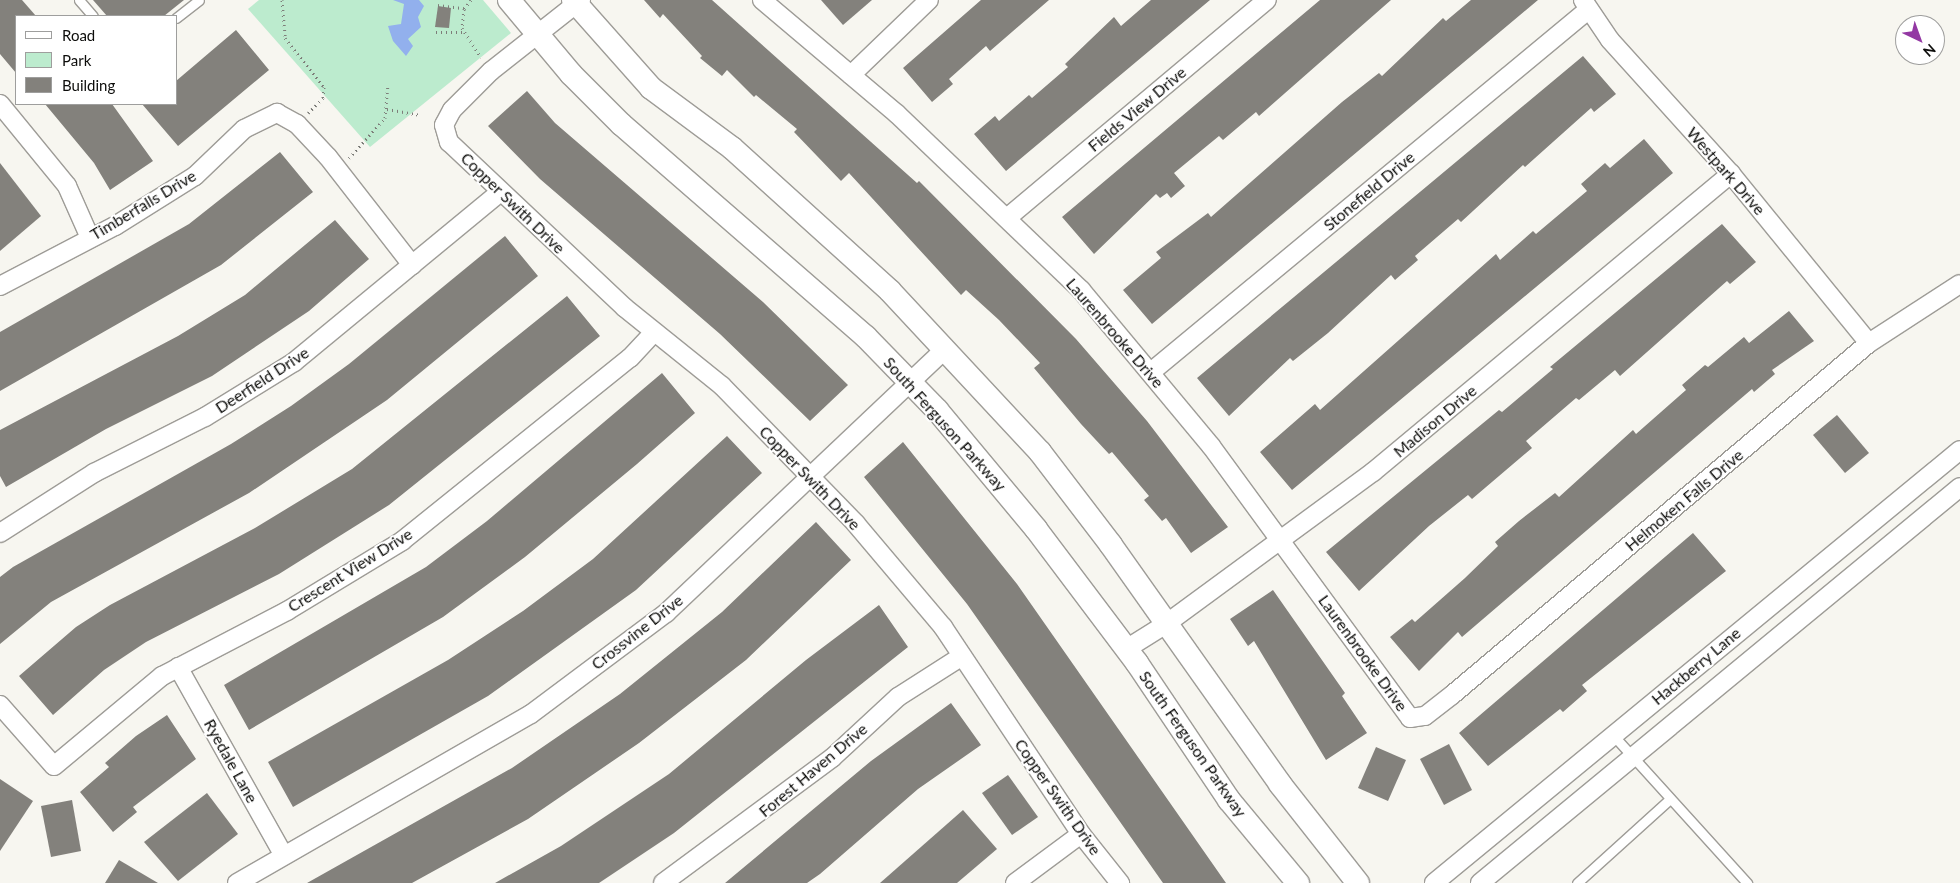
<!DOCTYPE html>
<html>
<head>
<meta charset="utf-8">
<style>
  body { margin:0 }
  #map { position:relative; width:1960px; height:883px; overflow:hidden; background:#f7f6f0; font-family:Lato,sans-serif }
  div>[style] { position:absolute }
  .green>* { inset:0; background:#bcebce }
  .water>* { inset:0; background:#92b0ed }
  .building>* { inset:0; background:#83817c }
  .path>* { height:3px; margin-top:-1.5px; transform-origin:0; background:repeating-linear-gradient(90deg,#7d7d79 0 1px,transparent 0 5px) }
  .roads { filter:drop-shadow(1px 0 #9e9c97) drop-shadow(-1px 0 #9e9c97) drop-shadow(0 1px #9e9c97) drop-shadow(0 -1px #9e9c97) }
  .service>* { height:9px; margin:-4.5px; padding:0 4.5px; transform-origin:4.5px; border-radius:4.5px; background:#fff }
  .minor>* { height:18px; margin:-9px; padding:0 9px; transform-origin:9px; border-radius:9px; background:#fff }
  .tertiary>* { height:22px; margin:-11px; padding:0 11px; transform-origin:11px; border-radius:11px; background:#fff }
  span { translate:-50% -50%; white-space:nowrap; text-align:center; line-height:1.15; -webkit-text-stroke:4px #fff; paint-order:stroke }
  .street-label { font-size:16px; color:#0d0d0b }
  .legend { position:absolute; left:15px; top:15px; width:162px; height:90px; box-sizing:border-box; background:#fff; border:1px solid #9e9e9d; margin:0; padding:6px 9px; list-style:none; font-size:15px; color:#0d0d0b }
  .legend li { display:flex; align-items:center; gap:10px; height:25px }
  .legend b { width:25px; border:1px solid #9e9e9d }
  .north { position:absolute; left:1895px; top:15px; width:50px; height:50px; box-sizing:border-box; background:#fff; border:1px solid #9e9e9d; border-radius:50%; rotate:138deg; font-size:14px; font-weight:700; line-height:20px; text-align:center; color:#0d0d0b }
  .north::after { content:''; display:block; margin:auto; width:18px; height:22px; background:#9338a3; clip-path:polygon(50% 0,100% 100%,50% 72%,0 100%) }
</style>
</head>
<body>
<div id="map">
  <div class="green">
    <div style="clip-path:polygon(259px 0,483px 0,511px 33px,370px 147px,248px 9px)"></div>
  </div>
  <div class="water">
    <div style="clip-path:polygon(393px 0,419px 0,424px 6px,418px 17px,421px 27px,408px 39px,413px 46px,406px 56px,393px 41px,388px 26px,401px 24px,404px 4px)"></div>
  </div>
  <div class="building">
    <div style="clip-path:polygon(0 0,22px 0,36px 16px,16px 16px,16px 73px,0 54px)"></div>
    <div style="clip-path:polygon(93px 0,184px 0,164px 16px,107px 16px)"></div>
    <div style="clip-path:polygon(644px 0,712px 0,917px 183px,919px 181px,1076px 339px,1147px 421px,1228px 527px,1191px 553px,1166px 518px,1162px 521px,1144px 500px,1149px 496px,1112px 452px,1109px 454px,1081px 424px,1034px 368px,1040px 363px,999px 320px,966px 290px,961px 295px,849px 173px,841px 181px,794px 132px,797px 129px,756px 95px,754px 97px,727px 70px,722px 76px,700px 58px,702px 56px,663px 14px,660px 18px)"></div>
    <div style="clip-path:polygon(821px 0,872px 0,843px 25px)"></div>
    <div style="clip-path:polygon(981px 0,1049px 0,990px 51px,986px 46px,949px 79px,953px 84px,932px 102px,903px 68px)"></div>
    <div style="clip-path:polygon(1151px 0,1210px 0,1006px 171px,974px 134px,995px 116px,999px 121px,1029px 95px,1032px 98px,1068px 67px,1065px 64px,1114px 17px,1121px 26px)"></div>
    <div style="clip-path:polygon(1320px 0,1391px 0,1259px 116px,1256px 112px,1223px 140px,1219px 136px,1174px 173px,1185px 186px,1171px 198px,1167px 193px,1160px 198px,1156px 194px,1094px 254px,1062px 217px)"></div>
    <div style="clip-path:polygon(1471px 0,1538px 0,1152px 324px,1123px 290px,1161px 258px,1156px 252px,1208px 213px,1211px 217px,1342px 102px,1379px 73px,1382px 76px,1443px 18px,1446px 21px)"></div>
    <div style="clip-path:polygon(438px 6px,451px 8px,449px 28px,435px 27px)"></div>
    <div style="clip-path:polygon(236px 30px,269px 70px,178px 146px,142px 104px,176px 104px,176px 81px)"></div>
    <div style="clip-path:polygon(1583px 56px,1616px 94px,1594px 112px,1591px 108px,1525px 167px,1523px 165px,1461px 222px,1458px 219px,1415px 256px,1418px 260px,1395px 280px,1391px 275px,1328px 333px,1293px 361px,1290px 358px,1229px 416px,1197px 378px)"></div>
    <div style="clip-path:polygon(527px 91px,555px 123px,763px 302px,848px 385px,810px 421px,720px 334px,540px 179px,488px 126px)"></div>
    <div style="clip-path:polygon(45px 104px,112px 104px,153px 161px,110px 190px,94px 163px)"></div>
    <div style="clip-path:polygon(1644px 139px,1673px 173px,1292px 490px,1260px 452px,1315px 404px,1320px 410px,1496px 254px,1500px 260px,1533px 231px,1536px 234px,1587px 191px,1581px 184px,1605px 163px,1610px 168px)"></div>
    <div style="clip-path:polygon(280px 152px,313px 192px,221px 265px,0 391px,0 332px,189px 224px)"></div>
    <div style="clip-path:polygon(0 163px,41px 216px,0 251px)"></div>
    <div style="clip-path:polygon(335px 220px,369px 259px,309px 311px,212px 376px,106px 429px,6px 487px,0 476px,0 430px,178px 336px,245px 295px)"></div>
    <div style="clip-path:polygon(1722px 224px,1756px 262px,1730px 284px,1727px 281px,1620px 376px,1615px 370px,1579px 400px,1576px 398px,1526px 441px,1532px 448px,1472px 499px,1468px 495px,1429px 526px,1359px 591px,1326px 552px,1499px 410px,1502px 412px,1553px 369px,1550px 367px)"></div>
    <div style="clip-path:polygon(505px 236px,538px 276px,387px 400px,249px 493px,51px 602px,0 644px,0 577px,13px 567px,231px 444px,291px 406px,349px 364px)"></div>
    <div style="clip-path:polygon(567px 296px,600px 336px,389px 505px,279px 574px,146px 642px,104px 670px,53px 715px,19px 676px,76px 627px,110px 605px,255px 528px,352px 469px)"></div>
    <div style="clip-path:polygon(1789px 311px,1814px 341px,1772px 370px,1775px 374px,1754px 392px,1752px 389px,1462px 637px,1458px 632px,1419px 671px,1390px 637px,1412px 619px,1415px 622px,1465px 578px,1498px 546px,1495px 542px,1519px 521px,1555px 493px,1559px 497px,1633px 430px,1636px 434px,1686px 390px,1682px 385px,1705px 365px,1708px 367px,1744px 337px,1749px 343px)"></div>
    <div style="clip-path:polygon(662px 373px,695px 413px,637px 464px,525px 557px,443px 617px,249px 730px,224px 685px,426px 567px,487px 521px)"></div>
    <div style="clip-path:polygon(1837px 415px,1869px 453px,1845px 473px,1813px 435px)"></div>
    <div style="clip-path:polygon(727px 436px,762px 473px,636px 590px,488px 696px,293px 807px,268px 762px,448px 660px,523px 611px,593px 559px)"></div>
    <div style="clip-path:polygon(903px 442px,1017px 584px,1226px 883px,1163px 883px,967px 604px,864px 477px)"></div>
    <div style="clip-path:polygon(816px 522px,851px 560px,746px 660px,639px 743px,528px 819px,412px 883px,307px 883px,512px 768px,620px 694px,722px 612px)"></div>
    <div style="clip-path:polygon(1693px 533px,1726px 571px,1582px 685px,1587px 691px,1563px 712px,1560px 709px,1488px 766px,1459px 733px)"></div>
    <div style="clip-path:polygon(1273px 590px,1345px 693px,1342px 696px,1367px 733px,1326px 760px,1254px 641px,1248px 646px,1230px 619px)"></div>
    <div style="clip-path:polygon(879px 605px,908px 647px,674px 833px,599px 883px,495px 883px,561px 846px,669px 774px,806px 660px)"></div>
    <div style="clip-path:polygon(951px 703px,981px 745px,918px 789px,820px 874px,807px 883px,725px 883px,871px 761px)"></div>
    <div style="clip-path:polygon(167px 715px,196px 759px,133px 807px,137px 812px,113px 832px,80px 792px,109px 767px,105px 763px,136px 736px)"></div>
    <div style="clip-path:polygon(1449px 744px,1472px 790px,1444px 805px,1420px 759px)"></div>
    <div style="clip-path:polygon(1376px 747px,1406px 760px,1388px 801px,1358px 788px)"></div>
    <div style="clip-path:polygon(1008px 775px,1038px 817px,1012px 835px,982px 793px)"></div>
    <div style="clip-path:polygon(0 779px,33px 801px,0 851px)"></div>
    <div style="clip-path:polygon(207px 793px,238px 834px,178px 881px,144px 842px)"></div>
    <div style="clip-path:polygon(72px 800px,81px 851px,51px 857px,41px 806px)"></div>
    <div style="clip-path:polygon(963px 810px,997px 849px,957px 883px,880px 883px)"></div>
    <div style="clip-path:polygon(119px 860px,158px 883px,105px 883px)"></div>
  </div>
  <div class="path">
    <div style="left:282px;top:0;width:38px;rotate:85deg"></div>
    <div style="left:285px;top:38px;width:63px;rotate:51.5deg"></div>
    <div style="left:324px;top:87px;width:11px;rotate:95deg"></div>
    <div style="left:323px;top:98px;width:21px;rotate:135deg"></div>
    <div style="left:471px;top:0;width:11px;rotate:128deg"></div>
    <div style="left:464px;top:9px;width:19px;rotate:96deg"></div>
    <div style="left:462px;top:28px;width:35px;rotate:57deg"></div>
    <div style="left:438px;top:5px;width:26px;rotate:7deg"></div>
    <div style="left:436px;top:32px;width:27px"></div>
    <div style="left:387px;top:109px;width:34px;rotate:10deg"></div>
    <div style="left:349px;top:158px;width:54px;rotate:-48deg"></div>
    <div style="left:385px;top:118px;width:34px;rotate:-85deg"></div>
  </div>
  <div class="roads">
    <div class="service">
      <div style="left:79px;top:0;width:21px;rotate:49deg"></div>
      <div style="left:176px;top:18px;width:29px;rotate:-38deg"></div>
      <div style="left:1613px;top:735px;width:200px;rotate:47.8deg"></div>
      <div style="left:1577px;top:883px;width:125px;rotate:-42.1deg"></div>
    </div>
    <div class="minor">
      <div style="left:581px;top:0;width:115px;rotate:141.7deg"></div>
      <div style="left:491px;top:71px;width:55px;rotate:135deg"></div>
      <div style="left:452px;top:110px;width:17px;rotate:118deg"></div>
      <div style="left:444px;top:125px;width:18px;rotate:74deg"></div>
      <div style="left:449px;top:142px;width:242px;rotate:43.3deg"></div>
      <div style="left:625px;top:308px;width:124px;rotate:38.8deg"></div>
      <div style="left:722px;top:386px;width:192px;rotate:45.8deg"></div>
      <div style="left:856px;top:524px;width:135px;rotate:49.8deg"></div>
      <div style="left:943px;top:627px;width:249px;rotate:56.3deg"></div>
      <div style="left:1081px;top:834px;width:63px;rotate:51.5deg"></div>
      <div style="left:762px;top:0;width:177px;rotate:40.2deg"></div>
      <div style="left:897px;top:114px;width:255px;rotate:43.7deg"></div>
      <div style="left:1081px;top:290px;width:203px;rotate:50.2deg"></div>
      <div style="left:1211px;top:446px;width:337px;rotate:53.8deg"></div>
      <div style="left:1410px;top:718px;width:15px;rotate:-8deg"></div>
      <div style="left:1425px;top:716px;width:34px;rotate:-38deg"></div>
      <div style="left:1452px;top:695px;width:546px;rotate:-40.17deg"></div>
      <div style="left:1869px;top:343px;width:108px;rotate:-33deg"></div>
      <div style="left:1583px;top:0;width:48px;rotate:56deg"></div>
      <div style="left:1610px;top:40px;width:181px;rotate:47.9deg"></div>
      <div style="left:1731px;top:174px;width:218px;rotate:50.8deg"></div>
      <div style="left:851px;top:75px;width:108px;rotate:-43.9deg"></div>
      <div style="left:0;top:104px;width:106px;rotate:50.7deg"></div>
      <div style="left:67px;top:186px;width:57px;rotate:66.1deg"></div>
      <div style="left:1007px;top:218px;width:339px;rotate:-40deg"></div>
      <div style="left:0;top:286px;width:130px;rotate:-27.6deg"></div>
      <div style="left:115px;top:226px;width:94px;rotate:-32deg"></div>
      <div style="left:195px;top:176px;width:68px;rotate:-43.8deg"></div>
      <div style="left:244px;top:129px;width:37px;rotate:-26deg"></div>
      <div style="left:277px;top:113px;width:23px;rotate:29deg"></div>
      <div style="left:297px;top:124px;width:45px;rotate:46.8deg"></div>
      <div style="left:328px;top:157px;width:137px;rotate:52.1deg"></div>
      <div style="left:1151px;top:372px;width:567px;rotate:-39.64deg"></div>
      <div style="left:0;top:533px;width:112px;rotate:-32.6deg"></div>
      <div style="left:94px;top:473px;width:124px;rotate:-26.8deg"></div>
      <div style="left:205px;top:417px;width:105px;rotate:-31.7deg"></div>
      <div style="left:294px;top:362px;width:267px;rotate:-39.5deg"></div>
      <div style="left:1126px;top:649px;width:47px;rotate:-32deg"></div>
      <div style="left:1166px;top:624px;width:257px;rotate:-36.3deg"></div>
      <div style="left:1373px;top:472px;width:466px;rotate:-39.8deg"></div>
      <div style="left:178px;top:667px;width:214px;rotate:60.7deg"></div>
      <div style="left:0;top:705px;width:81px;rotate:48.5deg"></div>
      <div style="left:54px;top:766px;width:141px;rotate:-39.8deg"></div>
      <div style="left:162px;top:676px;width:141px;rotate:-27.5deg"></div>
      <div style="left:287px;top:611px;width:135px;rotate:-31.3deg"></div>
      <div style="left:402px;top:541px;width:292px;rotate:-38.8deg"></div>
      <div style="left:630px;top:358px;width:35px;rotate:-47deg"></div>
      <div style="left:237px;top:883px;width:339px;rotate:-29.9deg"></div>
      <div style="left:531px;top:714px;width:169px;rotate:-36.8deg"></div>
      <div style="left:666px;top:613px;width:383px;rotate:-43.4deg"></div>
      <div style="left:663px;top:883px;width:210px;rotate:-36.5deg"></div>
      <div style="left:832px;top:758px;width:90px;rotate:-42.7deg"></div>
      <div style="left:898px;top:697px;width:76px;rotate:-32.6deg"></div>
      <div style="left:1015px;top:883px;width:82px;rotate:-36.6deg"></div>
      <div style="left:1434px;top:883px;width:681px;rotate:-39.46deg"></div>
      <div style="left:1480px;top:883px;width:622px;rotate:-39.52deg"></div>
    </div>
    <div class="tertiary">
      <div style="left:509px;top:0;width:97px;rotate:50deg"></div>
      <div style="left:571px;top:74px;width:71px;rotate:45deg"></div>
      <div style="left:621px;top:124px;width:325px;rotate:41deg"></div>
      <div style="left:866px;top:337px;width:102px;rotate:45.8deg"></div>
      <div style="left:937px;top:410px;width:155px;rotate:50.2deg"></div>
      <div style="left:1036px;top:529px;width:168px;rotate:53deg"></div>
      <div style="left:1137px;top:663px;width:165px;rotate:56.1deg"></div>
      <div style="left:1229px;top:800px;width:108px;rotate:50.3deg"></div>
      <div style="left:573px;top:0;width:118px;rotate:48.4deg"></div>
      <div style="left:651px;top:88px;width:101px;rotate:36.5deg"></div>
      <div style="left:732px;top:148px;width:213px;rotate:42.1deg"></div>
      <div style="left:890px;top:291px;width:220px;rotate:47deg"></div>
      <div style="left:1040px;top:452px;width:117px;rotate:52.6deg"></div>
      <div style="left:1111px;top:545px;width:293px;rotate:54.7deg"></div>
      <div style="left:1280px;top:784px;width:126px;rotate:51.8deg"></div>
    </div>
  </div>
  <div class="street-label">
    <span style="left:1137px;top:109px;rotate:-40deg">Fields View Drive</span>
    <span style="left:1726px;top:171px;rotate:49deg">Westpark Drive</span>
    <span style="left:1369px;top:191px;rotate:-40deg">Stonefield Drive</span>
    <span style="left:513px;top:203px;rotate:44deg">Copper Swith Drive</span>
    <span style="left:143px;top:205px;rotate:-31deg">Timberfalls Drive</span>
    <span style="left:1115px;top:333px;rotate:49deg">Laurenbrooke Drive</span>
    <span style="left:262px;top:380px;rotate:-33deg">Deerfield Drive</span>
    <span style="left:1435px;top:421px;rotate:-40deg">Madison Drive</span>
    <span style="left:945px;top:424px;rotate:48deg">South Ferguson Parkway</span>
    <span style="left:810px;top:478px;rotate:46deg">Copper Swith Drive</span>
    <span style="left:1684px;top:500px;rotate:-40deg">Helmoken Falls Drive</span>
    <span style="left:350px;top:570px;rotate:-32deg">Crescent View Drive</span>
    <span style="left:637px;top:632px;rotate:-38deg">Crossvine Drive</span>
    <span style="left:1363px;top:653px;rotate:54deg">Laurenbrooke Drive</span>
    <span style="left:1696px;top:666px;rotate:-40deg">Hackberry Lane</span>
    <span style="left:1193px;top:744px;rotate:55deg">South Ferguson Parkway</span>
    <span style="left:231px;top:761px;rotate:61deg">Ryedale Lane</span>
    <span style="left:813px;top:770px;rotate:-40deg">Forest Haven Drive</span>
    <span style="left:1058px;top:797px;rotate:55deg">Copper Swith Drive</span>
  </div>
  <ul class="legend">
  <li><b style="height:6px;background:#fff"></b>Road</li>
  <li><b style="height:14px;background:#bcebce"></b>Park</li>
  <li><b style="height:14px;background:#83817c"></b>Building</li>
  </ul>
  <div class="north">N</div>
</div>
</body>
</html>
